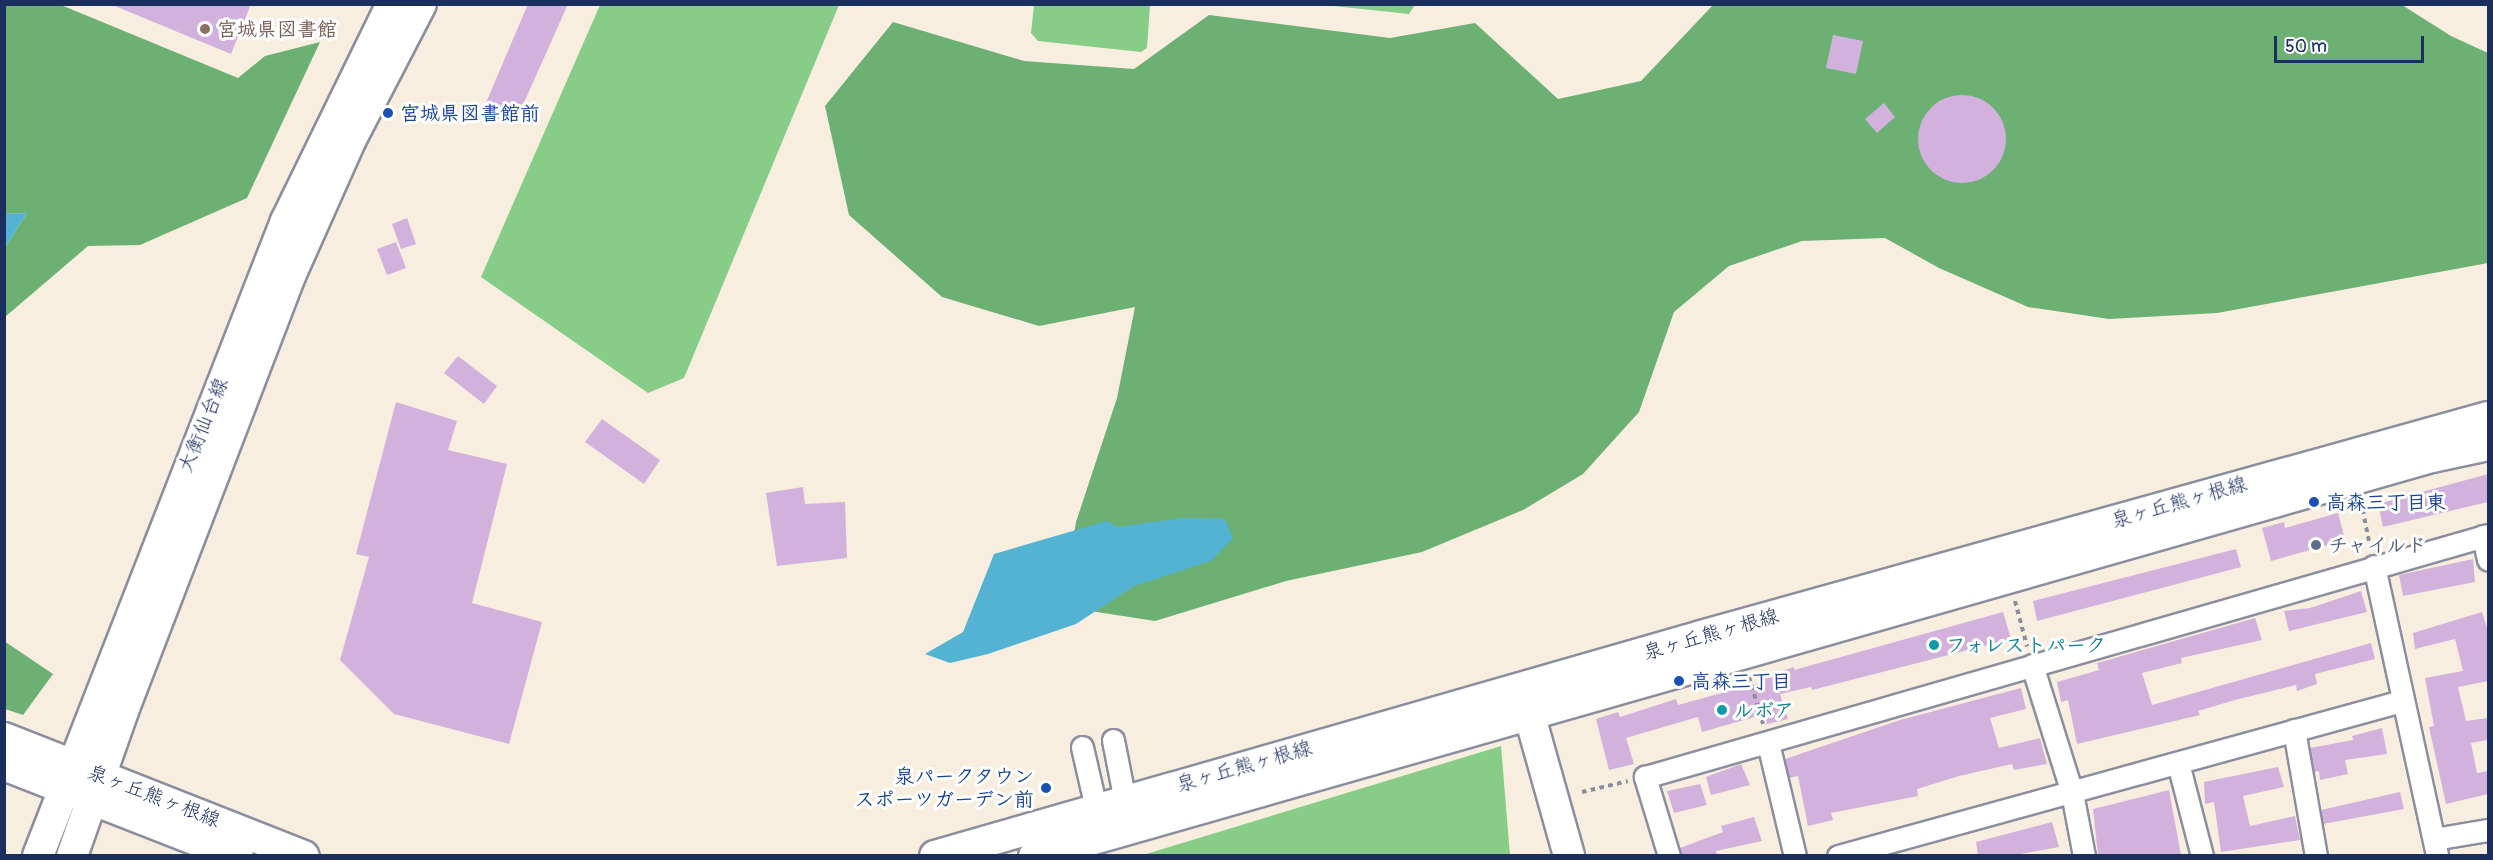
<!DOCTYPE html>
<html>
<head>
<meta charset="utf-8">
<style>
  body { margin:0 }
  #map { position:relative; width:2493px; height:860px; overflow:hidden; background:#f8eedf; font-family:Pangolin,"Klee One",sans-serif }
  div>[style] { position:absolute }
  .green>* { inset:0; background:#87cd88 }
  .forest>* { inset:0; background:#6db074 }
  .water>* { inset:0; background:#54b3d2 }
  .building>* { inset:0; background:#d2b2dd }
  .round { border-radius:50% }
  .path>* { height:4px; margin-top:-2px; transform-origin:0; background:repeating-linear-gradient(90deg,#8a8e9e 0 4.5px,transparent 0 9px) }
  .roads { filter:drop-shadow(2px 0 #8a8e9e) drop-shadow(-2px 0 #8a8e9e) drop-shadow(0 2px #8a8e9e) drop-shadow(0 -2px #8a8e9e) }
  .street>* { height:21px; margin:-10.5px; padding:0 10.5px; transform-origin:10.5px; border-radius:10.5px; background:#fff }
  .secondary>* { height:30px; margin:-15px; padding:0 15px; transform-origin:15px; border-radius:15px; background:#fff }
  .dots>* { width:16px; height:16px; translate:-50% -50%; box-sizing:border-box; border:3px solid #fff; border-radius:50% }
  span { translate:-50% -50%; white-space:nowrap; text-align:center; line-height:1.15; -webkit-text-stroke:6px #fff; paint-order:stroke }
  .education-label { font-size:20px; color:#785e54; font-weight:700 }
  .left { translate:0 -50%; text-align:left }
  .transit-label { font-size:20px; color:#164399; font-weight:700 }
  .right { translate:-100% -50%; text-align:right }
  .street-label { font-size:20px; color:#1b2f5e }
  .service-label { font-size:20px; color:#4e5e75; font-weight:700 }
  .culture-label { font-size:20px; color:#0d838f; font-weight:700 }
  .frame { position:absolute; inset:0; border:6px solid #1b2f5e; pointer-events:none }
  .scale { position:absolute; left:2274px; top:36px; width:150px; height:27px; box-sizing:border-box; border:3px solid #1b2f5e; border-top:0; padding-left:8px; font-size:18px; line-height:21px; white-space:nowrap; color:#1b2f5e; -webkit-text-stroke:4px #fff; paint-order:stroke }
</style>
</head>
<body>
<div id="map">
  <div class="green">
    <div style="clip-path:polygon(600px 5px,839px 5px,684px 378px,648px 393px,481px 277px)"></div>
    <div style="clip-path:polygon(1034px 5px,1150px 5px,1147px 48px,1141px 52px,1038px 41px,1031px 33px)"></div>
    <div style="clip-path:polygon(1324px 5px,1415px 4px,1415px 5px,1409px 14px)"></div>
    <div style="clip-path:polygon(1501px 746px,1510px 855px,1143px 855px)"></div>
  </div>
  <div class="forest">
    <div style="clip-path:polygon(5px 5px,61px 5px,238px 78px,265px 56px,320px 42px,247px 198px,140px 245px,88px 246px,5px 317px,5px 247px,27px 213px,5px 214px)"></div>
    <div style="clip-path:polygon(1713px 5px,2402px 5px,2451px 36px,2488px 53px,2488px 263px,2217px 313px,2109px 319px,2028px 307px,1939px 268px,1885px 238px,1802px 241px,1729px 266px,1674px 312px,1639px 412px,1583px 474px,1523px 510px,1422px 552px,1286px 581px,1155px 621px,1084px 610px,1066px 583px,1076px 522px,1117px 398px,1135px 307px,1039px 326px,942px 297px,849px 215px,825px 106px,893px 22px,1024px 61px,1134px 69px,1209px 15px,1390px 38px,1475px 23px,1558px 99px,1641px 81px)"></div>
    <div style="clip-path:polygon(4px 641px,53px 674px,23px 715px,5px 709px)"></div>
  </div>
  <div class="water">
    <div style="clip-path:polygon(27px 213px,5px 247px,5px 214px)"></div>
    <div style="clip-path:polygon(1183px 518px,1225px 519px,1233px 538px,1211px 561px,1134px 586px,1076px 624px,988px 654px,950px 663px,925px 654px,963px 632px,994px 554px,1107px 521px,1118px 527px)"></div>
  </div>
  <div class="building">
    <div style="clip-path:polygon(110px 4px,251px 4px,231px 54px)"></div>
    <div style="clip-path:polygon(528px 4px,568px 4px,514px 125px,482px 112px)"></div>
    <div style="clip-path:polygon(1833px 35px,1863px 41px,1856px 74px,1826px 68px)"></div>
    <div class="round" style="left:1918px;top:95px;width:88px;height:88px"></div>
    <div style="clip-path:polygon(1884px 103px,1895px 117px,1877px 133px,1865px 119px)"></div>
    <div style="clip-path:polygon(407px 218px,416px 244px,401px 249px,392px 224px)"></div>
    <div style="clip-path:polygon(396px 242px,406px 268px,387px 275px,377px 249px)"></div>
    <div style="clip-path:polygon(458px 356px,497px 386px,484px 404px,444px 373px)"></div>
    <div style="clip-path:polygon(396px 402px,457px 421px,448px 450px,507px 464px,472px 603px,542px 622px,509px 744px,394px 714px,340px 660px,369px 557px,356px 554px)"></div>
    <div style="clip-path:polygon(602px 419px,660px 460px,644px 484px,585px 442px)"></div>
    <div style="clip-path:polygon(2488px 474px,2488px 502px,2383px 527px,2378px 504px)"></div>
    <div style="clip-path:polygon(803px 487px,805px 504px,845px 502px,847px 558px,777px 566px,766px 493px)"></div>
    <div style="clip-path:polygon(2338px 513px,2345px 540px,2271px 561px,2262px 528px,2284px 522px,2285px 528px)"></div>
    <div style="clip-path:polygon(2236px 549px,2241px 567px,2037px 621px,2033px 601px)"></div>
    <div style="clip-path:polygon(2473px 559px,2475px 582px,2403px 596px,2399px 575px)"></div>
    <div style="clip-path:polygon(2361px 591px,2367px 612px,2289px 631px,2284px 611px,2310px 608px)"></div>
    <div style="clip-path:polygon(2003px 612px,2011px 639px,1812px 690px,1811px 687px,1780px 694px,1788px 719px,1767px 724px,1765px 714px,1702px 732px,1698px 717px,1626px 738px,1634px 764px,1609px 770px,1596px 719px,1618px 712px,1620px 717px,1676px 699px,1678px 705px,1762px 682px,1761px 678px,1794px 667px,1794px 670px)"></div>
    <div style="clip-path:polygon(2482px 612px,2488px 631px,2488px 681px,2458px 687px,2466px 721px,2488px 718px,2488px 740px,2471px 743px,2477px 773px,2488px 771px,2488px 794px,2446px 804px,2429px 727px,2434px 726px,2425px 678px,2463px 671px,2455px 639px,2415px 649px,2413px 633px)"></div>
    <div style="clip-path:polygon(2255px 618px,2262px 640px,2181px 658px,2182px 663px,2142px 673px,2152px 705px,2371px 643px,2375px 659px,2315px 674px,2317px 684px,2297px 691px,2296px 685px,2235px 700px,2198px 711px,2200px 715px,2077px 744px,2068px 700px,2061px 702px,2057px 682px,2099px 670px,2097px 663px)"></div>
    <div style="clip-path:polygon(2021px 688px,2026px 709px,1990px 718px,1999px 748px,2040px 738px,2047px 764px,2014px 770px,2012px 764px,1959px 776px,1917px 789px,1918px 796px,1831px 813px,1833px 820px,1808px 826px,1798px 776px,1789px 778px,1785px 759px,1900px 720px)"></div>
    <div style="clip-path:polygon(2382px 728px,2387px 754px,2345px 760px,2348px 774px,2320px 780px,2319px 771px,2314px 772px,2310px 748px,2353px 740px,2352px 736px)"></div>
    <div style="clip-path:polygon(1741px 764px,1750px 785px,1711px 795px,1706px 777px)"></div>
    <div style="clip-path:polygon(2278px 767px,2284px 787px,2243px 796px,2250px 826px,2295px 816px,2300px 840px,2221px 852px,2214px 802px,2205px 804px,2204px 782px)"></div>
    <div style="clip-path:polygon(1700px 784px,1707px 805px,1674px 813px,1667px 791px)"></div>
    <div style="clip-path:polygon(2169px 790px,2181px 855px,2098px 855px,2093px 809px)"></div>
    <div style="clip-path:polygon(2400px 792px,2404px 809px,2323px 824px,2321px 810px)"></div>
    <div style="clip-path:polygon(1754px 817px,1762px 841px,1716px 851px,1717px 855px,1681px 855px,1680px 848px,1723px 832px,1721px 826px)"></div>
    <div style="clip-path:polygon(2052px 822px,2059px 847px,2015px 855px,1978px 855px,1976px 842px)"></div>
  </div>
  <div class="path">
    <div style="left:2361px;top:501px;width:47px;rotate:78.9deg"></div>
    <div style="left:2015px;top:601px;width:47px;rotate:75.1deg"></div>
    <div style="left:1749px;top:677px;width:49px;rotate:73.4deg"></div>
    <div style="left:1582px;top:792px;width:47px;rotate:-13.4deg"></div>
  </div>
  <div class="roads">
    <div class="street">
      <div style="left:2483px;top:536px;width:24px;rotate:78deg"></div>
      <div style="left:2374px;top:566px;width:297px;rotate:77.7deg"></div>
      <div style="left:2032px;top:665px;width:134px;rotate:72.6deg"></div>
      <div style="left:2072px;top:793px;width:64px;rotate:79.2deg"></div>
      <div style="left:2294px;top:730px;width:128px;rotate:80.1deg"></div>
      <div style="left:1113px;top:740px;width:62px;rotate:78.9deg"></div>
      <div style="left:1768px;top:743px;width:116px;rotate:76.6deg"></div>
      <div style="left:1082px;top:747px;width:76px;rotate:77.1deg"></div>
      <div style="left:2178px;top:763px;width:96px;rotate:75.5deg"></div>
      <div style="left:2434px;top:839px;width:55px;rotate:-9.5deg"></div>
      <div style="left:1669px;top:856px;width:83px;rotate:-106.9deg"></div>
      <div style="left:1645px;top:777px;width:877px;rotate:-16.02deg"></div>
      <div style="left:1838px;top:856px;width:584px;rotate:-15.39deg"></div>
    </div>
    <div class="secondary">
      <div style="left:1525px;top:699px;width:163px;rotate:74.3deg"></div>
      <div style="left:4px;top:738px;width:322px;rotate:21.5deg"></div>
      <div style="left:4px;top:765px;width:251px;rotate:21.3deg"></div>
      <div style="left:38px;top:856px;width:682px;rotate:-68.67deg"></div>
      <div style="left:286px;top:221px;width:242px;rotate:-64deg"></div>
      <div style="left:72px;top:856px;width:154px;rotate:-70.6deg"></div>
      <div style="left:123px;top:711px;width:466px;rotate:-69deg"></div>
      <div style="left:290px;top:276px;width:150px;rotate:-66deg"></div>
      <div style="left:351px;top:139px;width:152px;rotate:-62.6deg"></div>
      <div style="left:935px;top:856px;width:797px;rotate:-16.02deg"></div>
      <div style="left:1701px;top:636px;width:817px;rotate:-15.55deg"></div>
      <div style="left:1034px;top:856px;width:1454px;rotate:-15.93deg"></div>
      <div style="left:2432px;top:457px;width:57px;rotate:-12.1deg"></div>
    </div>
  </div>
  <div class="dots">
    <div style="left:205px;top:29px;background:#8d6e63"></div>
    <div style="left:388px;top:113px;background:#1a4fb4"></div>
    <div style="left:2314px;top:502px;background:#1a4fb4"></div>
    <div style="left:2316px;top:545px;background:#5c6f8a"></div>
    <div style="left:1934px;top:645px;background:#0f9aa8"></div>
    <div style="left:1679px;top:681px;background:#1a4fb4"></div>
    <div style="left:1722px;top:710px;background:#0f9aa8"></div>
    <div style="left:1046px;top:788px;background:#1a4fb4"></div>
  </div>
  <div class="education-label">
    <span class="left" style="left:217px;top:29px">宮城県図書館</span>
  </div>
  <div class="transit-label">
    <span class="left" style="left:400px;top:113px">宮城県図書館前</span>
    <span class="left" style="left:2326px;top:502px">高森三丁目東</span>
    <span class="left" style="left:1691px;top:681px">高森三丁目</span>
    <span class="right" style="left:1034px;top:788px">泉パークタウン<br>スポーツガーデン前</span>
  </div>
  <div class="street-label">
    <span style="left:203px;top:425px;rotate:-68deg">大衡仙台線</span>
    <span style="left:2179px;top:502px;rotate:-16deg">泉ヶ丘熊ヶ根線</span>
    <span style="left:1711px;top:634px;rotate:-16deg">泉ヶ丘熊ヶ根線</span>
    <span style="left:1244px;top:766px;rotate:-16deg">泉ヶ丘熊ヶ根線</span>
    <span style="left:154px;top:796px;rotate:21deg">泉ヶ丘熊ヶ根線</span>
  </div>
  <div class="service-label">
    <span class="left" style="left:2328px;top:545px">チャイルド</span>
  </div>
  <div class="culture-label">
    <span class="left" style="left:1946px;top:645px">フォレストパーク</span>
    <span class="left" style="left:1734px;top:710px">ルボア</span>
  </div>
  <div class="frame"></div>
  <div class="scale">50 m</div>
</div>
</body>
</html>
